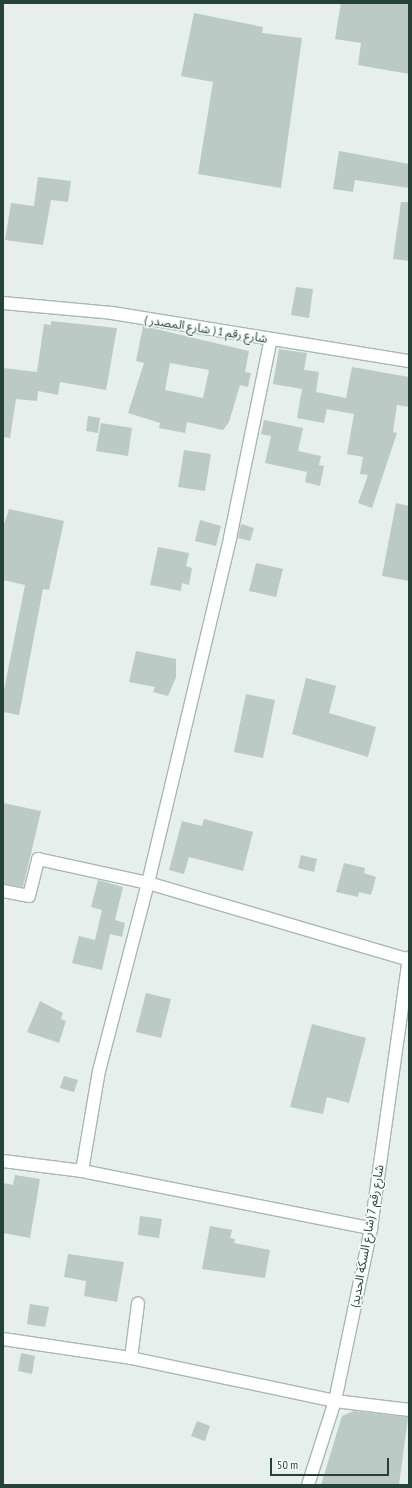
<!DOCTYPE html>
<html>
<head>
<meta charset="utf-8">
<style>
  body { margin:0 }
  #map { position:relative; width:412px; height:1488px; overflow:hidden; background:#e6efeb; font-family:"PT Sans Narrow","Noto Sans Arabic",sans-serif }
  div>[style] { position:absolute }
  .building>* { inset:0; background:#bbcac4 }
  .roads { filter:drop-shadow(1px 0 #a8b8b2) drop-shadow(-1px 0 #a8b8b2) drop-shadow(0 1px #a8b8b2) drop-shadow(0 -1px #a8b8b2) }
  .minor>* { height:12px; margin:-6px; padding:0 6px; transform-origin:6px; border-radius:6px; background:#fff }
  span { translate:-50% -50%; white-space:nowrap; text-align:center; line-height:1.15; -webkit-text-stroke:3px #f7fbf9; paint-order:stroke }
  .street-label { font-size:12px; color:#24423a }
  .frame { position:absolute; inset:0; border:4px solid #24423a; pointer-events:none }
  .scale { position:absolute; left:270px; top:1458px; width:119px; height:18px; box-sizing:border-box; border:2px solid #24423a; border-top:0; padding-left:5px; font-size:12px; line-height:14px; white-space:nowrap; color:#24423a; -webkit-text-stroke:3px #f7fbf9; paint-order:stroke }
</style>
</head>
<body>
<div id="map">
  <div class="building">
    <div style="clip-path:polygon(341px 3px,409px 3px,409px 74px,358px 65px,361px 43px,335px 39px)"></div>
    <div style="clip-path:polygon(194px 13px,263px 27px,262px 33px,302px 38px,281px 188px,198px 174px,213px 82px,181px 76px)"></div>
    <div style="clip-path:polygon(339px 151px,409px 164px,409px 188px,355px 180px,353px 192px,333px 189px)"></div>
    <div style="clip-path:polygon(38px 177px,71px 181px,68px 202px,51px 200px,43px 245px,5px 240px,11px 203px,34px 206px)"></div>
    <div style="clip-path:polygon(401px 202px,409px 202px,409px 261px,393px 259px)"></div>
    <div style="clip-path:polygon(296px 287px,313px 289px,309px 318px,291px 315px)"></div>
    <div style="clip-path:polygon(51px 321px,117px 328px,106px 390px,60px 382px,58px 395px,38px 391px,37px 401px,16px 399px,10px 438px,3px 437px,3px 368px,37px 372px,44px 324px,51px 325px)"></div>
    <div style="clip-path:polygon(evenodd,143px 326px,249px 351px,245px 372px,251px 373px,248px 387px,240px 385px,229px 422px,223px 430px,187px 422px,185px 433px,159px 428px,160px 423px,128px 413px,144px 363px,136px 361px,143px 326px,170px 363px,209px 370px,203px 398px,165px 390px,170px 363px)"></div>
    <div style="clip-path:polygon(279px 349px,307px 353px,304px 370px,319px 372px,316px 392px,346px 398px,352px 367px,409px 377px,409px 407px,397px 405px,393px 432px,397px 433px,372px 508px,358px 503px,368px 475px,360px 474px,363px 457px,347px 454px,354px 414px,327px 409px,324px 423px,297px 418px,302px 389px,273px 384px)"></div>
    <div style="clip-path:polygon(88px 416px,100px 418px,98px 433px,86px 431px)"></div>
    <div style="clip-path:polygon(264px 420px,303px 428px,298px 451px,321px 456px,319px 465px,324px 466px,320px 486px,305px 482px,307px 472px,265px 463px,271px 436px,261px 434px)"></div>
    <div style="clip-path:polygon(101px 423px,132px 428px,128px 456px,96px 451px)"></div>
    <div style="clip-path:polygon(184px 450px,211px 454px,205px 491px,178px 487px)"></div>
    <div style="clip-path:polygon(396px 503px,409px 506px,409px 581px,382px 576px)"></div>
    <div style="clip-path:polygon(9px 509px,64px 521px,49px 590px,43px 589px,19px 715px,3px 712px,3px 695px,25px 585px,3px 580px,3px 527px)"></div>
    <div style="clip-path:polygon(200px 520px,221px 526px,216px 546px,195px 541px)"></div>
    <div style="clip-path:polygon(241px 524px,254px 528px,250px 541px,238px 538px)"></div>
    <div style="clip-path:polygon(158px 547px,189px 553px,186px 566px,192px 568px,189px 585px,182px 583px,181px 591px,150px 585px)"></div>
    <div style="clip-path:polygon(256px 563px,283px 569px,276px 597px,249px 591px)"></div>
    <div style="clip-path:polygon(136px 651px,176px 659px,176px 677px,168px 696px,153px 692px,155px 687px,129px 682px)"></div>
    <div style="clip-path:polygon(306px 678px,336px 686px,329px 713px,376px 727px,368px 757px,292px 734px)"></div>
    <div style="clip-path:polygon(246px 694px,275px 700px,263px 758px,234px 752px)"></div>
    <div style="clip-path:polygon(3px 803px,41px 811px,23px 887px,3px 884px)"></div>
    <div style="clip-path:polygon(204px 819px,253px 832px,243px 871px,189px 857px,184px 874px,169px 870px,182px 821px,202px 826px)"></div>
    <div style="clip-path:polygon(301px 855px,317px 859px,314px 872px,298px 868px)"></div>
    <div style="clip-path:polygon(344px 863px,365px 868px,364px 873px,376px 877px,371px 895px,359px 892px,358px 897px,336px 892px)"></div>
    <div style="clip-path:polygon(98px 880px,123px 887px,115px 920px,125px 923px,122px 937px,110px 934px,102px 970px,72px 963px,79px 936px,95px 940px,102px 910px,91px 907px)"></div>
    <div style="clip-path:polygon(146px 993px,171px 999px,161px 1038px,136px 1032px)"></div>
    <div style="clip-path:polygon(40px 1001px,63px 1013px,61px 1019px,66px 1021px,59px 1043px,27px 1032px)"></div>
    <div style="clip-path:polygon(312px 1024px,366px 1038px,349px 1103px,327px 1097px,323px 1114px,290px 1107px)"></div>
    <div style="clip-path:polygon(64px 1076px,78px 1080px,74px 1092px,60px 1088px)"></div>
    <div style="clip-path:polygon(15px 1175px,40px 1179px,30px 1238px,3px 1233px,3px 1183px,13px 1185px)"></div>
    <div style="clip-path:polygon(140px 1216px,162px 1219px,159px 1238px,138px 1235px)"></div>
    <div style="clip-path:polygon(210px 1226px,232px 1230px,230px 1238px,235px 1239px,234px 1243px,270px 1250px,265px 1278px,202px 1269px)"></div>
    <div style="clip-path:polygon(68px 1254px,124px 1262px,117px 1302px,84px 1296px,86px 1281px,64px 1277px)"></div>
    <div style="clip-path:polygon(30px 1304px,49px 1307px,45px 1327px,27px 1324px)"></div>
    <div style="clip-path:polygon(21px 1353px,35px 1356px,32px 1374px,18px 1371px)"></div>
    <div style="clip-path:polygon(354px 1411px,408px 1417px,399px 1485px,321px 1485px,342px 1416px)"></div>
    <div style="clip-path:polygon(197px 1421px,210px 1426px,205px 1441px,191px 1436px)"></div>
  </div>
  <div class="roads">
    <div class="minor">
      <div style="left:3px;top:303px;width:109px;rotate:5.2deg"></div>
      <div style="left:112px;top:313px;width:301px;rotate:9.2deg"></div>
      <div style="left:3px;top:891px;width:26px;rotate:11deg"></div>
      <div style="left:29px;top:896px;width:38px;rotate:-76deg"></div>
      <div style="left:38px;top:859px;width:113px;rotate:12.3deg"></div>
      <div style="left:148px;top:883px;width:272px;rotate:16.4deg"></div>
      <div style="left:3px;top:1161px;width:80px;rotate:7.2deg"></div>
      <div style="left:82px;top:1171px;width:295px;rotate:11.2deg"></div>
      <div style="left:82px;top:1171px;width:101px;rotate:-80.4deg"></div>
      <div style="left:99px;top:1071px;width:194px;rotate:-75.4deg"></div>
      <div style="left:148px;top:883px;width:355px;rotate:-76.6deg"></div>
      <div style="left:230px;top:538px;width:203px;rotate:-78.4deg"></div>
      <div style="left:3px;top:1339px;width:129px;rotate:8.4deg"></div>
      <div style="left:131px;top:1358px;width:208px;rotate:11.9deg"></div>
      <div style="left:335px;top:1401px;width:75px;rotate:6.9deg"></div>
      <div style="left:131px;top:1358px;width:55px;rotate:-82.7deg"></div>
      <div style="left:308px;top:1485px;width:88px;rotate:-72.2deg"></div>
      <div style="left:335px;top:1401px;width:177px;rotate:-78.2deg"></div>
      <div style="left:371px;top:1228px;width:273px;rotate:-82deg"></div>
    </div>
  </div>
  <div class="street-label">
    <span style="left:206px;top:329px;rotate:9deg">شارع رقم 1 ( شارع المصدر )</span>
    <span style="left:367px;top:1236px;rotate:-80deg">شارع رقم 7 (شارع السكة الحديد)</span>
  </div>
  <div class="frame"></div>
  <div class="scale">50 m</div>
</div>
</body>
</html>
